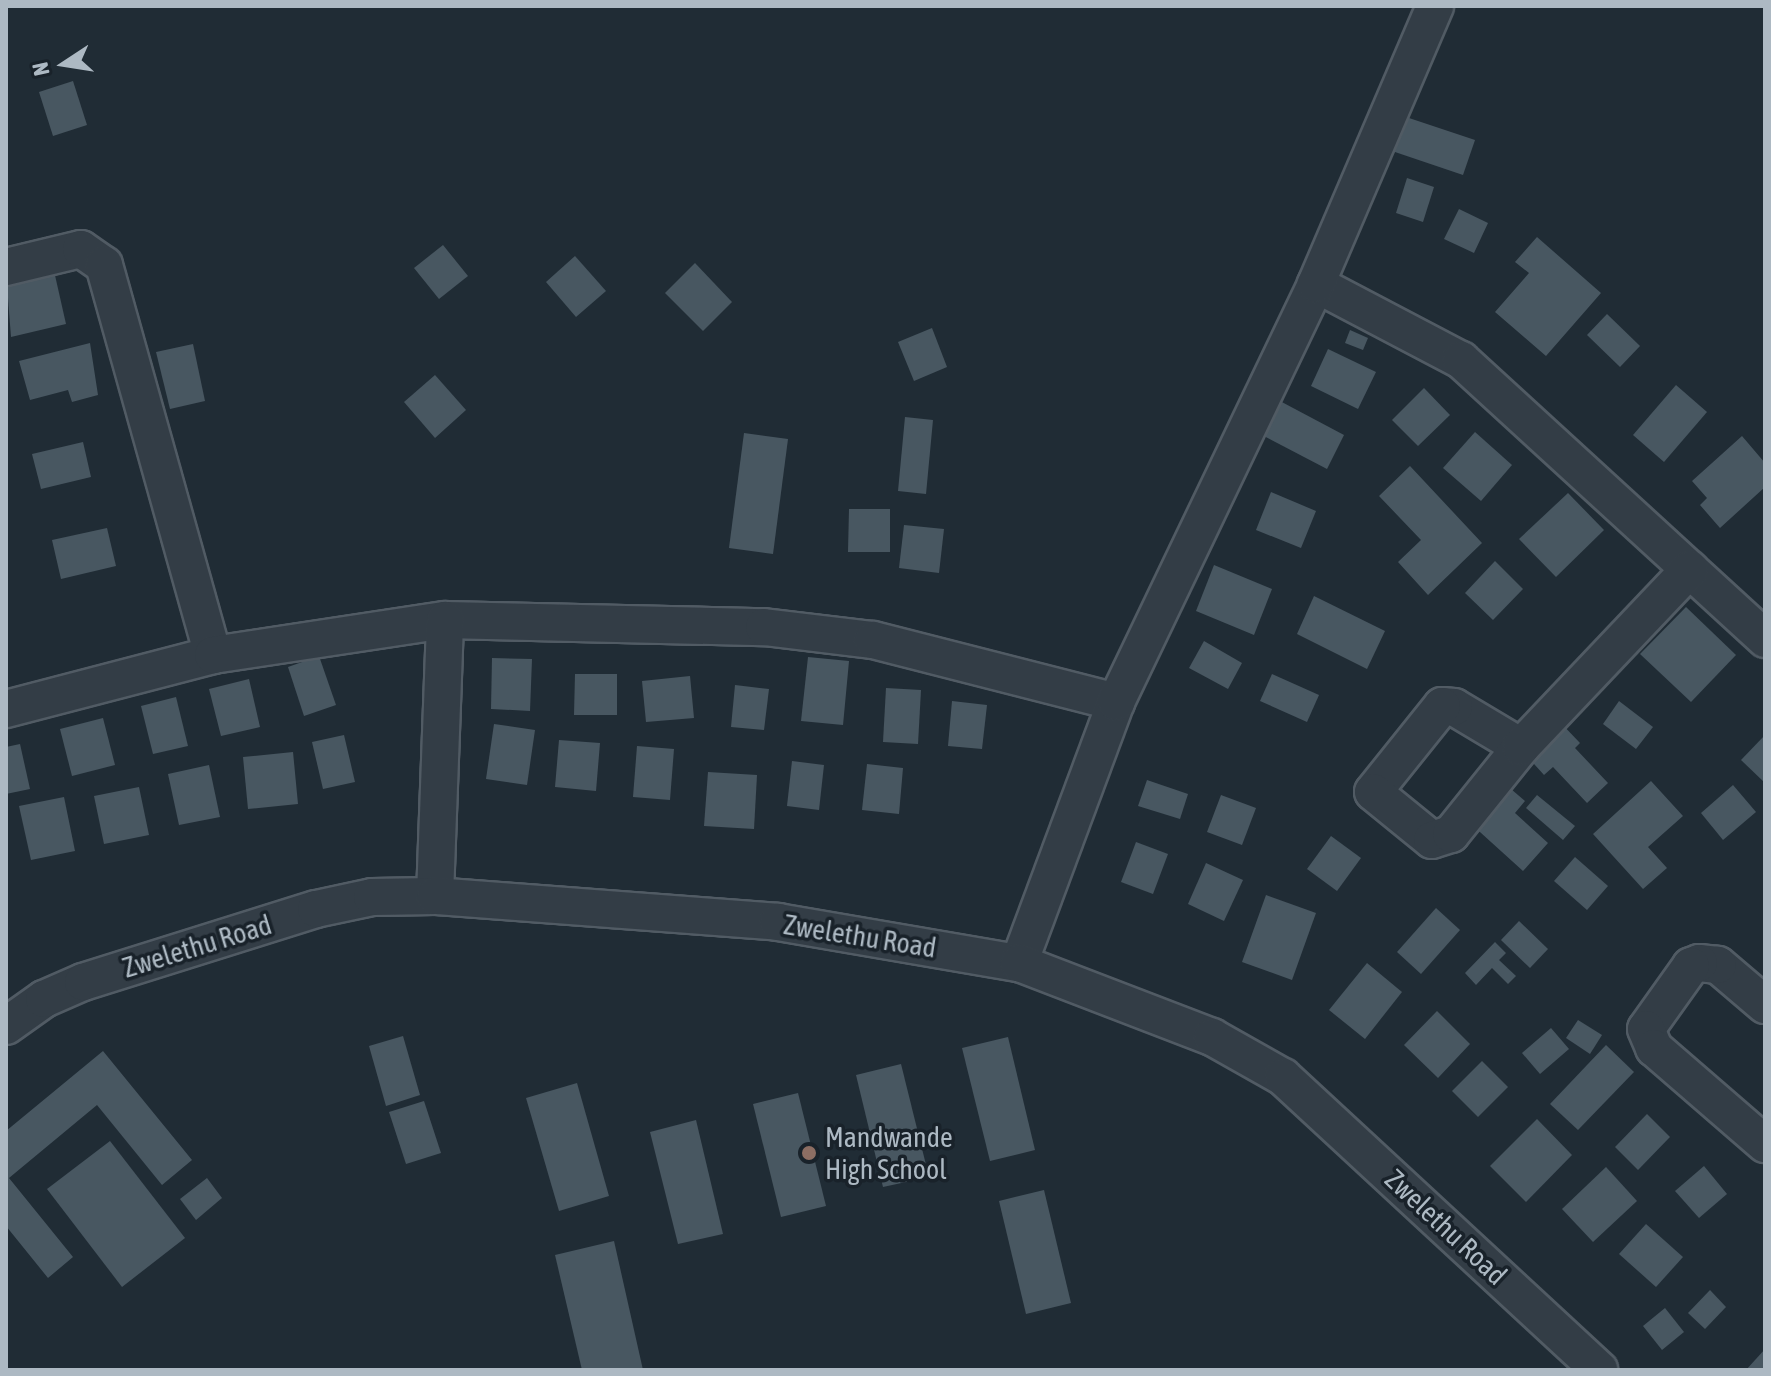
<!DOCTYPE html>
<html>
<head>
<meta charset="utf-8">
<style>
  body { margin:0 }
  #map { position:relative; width:1771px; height:1376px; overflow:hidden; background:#202c35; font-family:"Asap Condensed",sans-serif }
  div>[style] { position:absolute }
  .building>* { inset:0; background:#485761 }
  .roads { filter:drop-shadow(2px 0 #515b64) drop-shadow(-2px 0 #515b64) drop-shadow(0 2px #515b64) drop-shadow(0 -2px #515b64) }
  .minor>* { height:36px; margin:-18px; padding:0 18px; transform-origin:18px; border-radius:18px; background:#333d46 }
  .dots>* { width:22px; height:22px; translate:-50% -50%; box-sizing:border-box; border:4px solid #19222a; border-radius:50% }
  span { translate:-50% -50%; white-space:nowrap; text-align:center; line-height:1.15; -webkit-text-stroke:7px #19222a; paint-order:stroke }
  .street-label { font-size:28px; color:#adb9c3 }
  .poi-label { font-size:28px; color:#adb9c3 }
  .left { translate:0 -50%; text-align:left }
  .frame { position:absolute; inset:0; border:8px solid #adb9c3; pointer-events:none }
  .north { position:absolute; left:24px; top:24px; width:80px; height:80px; -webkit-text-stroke:6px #19222a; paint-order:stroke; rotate:258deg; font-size:22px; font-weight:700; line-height:32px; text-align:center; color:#adb9c3 }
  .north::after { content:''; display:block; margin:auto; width:28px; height:36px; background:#adb9c3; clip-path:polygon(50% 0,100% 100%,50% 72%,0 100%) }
</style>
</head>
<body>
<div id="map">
  <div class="building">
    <div style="clip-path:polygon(73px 81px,87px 125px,53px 136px,39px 92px)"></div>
    <div style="clip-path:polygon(1403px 116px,1475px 140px,1463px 175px,1392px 151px)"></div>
    <div style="clip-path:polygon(1407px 178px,1434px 187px,1423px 222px,1396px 213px)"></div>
    <div style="clip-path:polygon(1459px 209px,1488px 223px,1474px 253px,1444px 239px)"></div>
    <div style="clip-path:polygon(1537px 237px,1601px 293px,1546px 356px,1495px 312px,1529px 273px,1515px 262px)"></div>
    <div style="clip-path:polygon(443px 245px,468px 276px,439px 299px,414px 268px)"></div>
    <div style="clip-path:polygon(575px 256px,606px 291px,576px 317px,546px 282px)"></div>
    <div style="clip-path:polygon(52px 262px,66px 324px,11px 337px,6px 273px)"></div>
    <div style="clip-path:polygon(695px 263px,732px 302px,703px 331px,665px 293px)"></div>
    <div style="clip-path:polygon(1607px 314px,1640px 346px,1620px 367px,1587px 335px)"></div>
    <div style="clip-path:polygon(932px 328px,947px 367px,914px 381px,898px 342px)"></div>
    <div style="clip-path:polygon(1350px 330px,1368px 338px,1363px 350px,1345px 343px)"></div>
    <div style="clip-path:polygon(90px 343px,98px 395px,72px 402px,68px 390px,30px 400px,19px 361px)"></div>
    <div style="clip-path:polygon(193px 344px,205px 401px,170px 409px,156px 352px)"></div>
    <div style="clip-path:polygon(1328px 349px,1376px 372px,1358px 409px,1311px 386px)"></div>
    <div style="clip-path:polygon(435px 375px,466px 410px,435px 438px,404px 402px)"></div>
    <div style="clip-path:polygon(1676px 385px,1707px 412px,1664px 462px,1633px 435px)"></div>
    <div style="clip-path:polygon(1424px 388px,1450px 415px,1418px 446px,1392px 420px)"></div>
    <div style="clip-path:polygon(1278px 400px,1344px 435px,1327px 469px,1260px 434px)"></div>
    <div style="clip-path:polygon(905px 417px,933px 420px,926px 494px,898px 491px)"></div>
    <div style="clip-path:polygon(1475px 432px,1512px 465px,1481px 501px,1443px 468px)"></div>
    <div style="clip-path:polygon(744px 433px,788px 439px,773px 554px,729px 548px)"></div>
    <div style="clip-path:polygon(1742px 436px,1765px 463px,1765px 487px,1720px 528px,1700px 505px,1707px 498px,1692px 481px)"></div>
    <div style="clip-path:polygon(83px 442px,91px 477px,41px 489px,32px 454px)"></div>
    <div style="clip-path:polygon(1410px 466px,1482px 543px,1428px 595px,1398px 562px,1421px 540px,1379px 496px)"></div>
    <div style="clip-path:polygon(1271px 492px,1316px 511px,1301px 548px,1256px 530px)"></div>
    <div style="clip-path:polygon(1568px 493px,1604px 530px,1556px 577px,1519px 539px)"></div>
    <div style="clip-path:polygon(849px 509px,890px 509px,890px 552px,848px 552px)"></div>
    <div style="clip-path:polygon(904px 525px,944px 529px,939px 573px,899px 568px)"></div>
    <div style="clip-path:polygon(107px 528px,116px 566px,61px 579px,52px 540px)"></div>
    <div style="clip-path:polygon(1495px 561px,1523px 589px,1493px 620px,1465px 593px)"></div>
    <div style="clip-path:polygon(1214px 565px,1272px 589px,1254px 635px,1196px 611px)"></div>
    <div style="clip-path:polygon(1314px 596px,1385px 631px,1367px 669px,1297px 634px)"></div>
    <div style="clip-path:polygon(1686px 607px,1736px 655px,1691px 702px,1640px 654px)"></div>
    <div style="clip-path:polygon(1204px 641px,1242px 663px,1228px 689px,1189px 668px)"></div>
    <div style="clip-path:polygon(319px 656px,336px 705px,304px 716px,288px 667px)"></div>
    <div style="clip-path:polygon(808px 657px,849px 661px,843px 725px,801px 721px)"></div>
    <div style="clip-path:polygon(492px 658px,532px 659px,530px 711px,491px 709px)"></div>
    <div style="clip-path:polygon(575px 674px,617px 674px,617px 715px,574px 715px)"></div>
    <div style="clip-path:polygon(1272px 674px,1319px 695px,1307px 722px,1260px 701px)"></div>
    <div style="clip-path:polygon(690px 676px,694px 718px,646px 722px,642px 681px)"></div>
    <div style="clip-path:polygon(249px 679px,260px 727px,221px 736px,209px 689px)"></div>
    <div style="clip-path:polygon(735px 685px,769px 689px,764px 730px,731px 727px)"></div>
    <div style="clip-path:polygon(886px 688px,921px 690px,918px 744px,883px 742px)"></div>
    <div style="clip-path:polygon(176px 697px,188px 746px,153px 754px,141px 706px)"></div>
    <div style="clip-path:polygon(952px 701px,987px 705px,982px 749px,948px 746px)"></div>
    <div style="clip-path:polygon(1619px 701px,1653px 727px,1636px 749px,1603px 724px)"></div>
    <div style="clip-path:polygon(103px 718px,115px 765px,72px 776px,60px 729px)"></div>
    <div style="clip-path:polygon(1559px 721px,1580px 743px,1575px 748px,1608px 783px,1587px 803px,1553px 767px,1544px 775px,1525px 754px)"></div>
    <div style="clip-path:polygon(494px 724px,535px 730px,527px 785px,486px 779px)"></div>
    <div style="clip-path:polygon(344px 735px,355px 782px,323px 789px,312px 742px)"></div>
    <div style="clip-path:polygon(1765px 735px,1765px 783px,1741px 760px)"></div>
    <div style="clip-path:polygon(559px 740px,600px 743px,596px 791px,555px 787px)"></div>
    <div style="clip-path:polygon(20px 744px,30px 789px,6px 794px,6px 747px)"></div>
    <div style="clip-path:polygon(637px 746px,674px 749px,670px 800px,633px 797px)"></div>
    <div style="clip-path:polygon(293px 752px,298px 804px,248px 809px,243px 757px)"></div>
    <div style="clip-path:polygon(792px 761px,824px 765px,819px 810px,787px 806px)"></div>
    <div style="clip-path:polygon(867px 764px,903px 768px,899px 814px,862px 810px)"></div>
    <div style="clip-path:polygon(209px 765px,220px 817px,179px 825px,168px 774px)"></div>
    <div style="clip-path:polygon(708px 772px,757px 775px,754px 829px,704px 826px)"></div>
    <div style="clip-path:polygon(1147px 780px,1188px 794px,1180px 819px,1138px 806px)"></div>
    <div style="clip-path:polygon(1651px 781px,1683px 816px,1648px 847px,1667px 868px,1643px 889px,1593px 834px)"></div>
    <div style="clip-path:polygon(1504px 783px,1525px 801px,1515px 813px,1548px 843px,1523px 871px,1470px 823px)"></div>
    <div style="clip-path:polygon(1733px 785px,1756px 812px,1723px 840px,1701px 813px)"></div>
    <div style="clip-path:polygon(139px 787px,149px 835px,104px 844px,94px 796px)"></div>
    <div style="clip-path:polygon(1221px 795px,1256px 808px,1242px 845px,1207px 832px)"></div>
    <div style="clip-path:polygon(1537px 795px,1575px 826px,1563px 840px,1526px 808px)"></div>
    <div style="clip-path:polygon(64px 797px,75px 851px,31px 860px,19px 806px)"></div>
    <div style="clip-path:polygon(1331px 836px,1361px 858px,1337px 891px,1307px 869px)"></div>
    <div style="clip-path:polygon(1136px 842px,1168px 854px,1153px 894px,1121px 882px)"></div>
    <div style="clip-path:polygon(1575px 857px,1608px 886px,1587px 910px,1554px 881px)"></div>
    <div style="clip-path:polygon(1206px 863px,1243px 880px,1224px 921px,1188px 904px)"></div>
    <div style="clip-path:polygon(1266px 895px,1316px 913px,1292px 980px,1242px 962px)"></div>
    <div style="clip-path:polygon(1436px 908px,1460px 930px,1421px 974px,1397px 952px)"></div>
    <div style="clip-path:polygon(1519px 921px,1548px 949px,1530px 968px,1501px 940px)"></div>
    <div style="clip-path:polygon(1495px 942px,1506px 953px,1499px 960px,1516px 976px,1508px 984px,1492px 968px,1476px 985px,1465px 973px)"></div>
    <div style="clip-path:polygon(1367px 963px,1402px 992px,1365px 1039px,1329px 1010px)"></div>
    <div style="clip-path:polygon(1437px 1011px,1470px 1044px,1438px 1078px,1404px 1045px)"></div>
    <div style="clip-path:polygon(1578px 1020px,1602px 1035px,1590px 1054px,1566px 1038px)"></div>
    <div style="clip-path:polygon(1551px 1028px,1569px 1049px,1540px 1074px,1522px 1053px)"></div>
    <div style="clip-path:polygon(403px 1036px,420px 1095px,386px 1106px,369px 1046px)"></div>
    <div style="clip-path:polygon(1008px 1037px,1035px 1150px,990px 1161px,962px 1048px)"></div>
    <div style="clip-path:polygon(1606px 1045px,1634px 1072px,1578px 1130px,1550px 1104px)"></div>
    <div style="clip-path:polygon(103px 1051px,192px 1160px,162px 1185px,97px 1105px,9px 1178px,73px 1257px,48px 1278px,6px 1226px,6px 1131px)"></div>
    <div style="clip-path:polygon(1482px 1061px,1508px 1087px,1478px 1117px,1452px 1091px)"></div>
    <div style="clip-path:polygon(901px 1064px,929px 1177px,883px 1187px,856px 1075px)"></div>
    <div style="clip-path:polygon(577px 1083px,609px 1196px,559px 1211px,526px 1098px)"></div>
    <div style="clip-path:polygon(798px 1093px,826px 1206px,781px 1217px,753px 1104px)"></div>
    <div style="clip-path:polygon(424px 1101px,441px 1153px,406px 1164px,389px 1112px)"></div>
    <div style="clip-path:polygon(1647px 1114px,1670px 1137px,1638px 1170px,1615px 1147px)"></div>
    <div style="clip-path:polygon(1537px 1119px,1572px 1155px,1526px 1202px,1490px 1166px)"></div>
    <div style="clip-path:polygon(696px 1120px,723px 1234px,678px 1244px,650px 1132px)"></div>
    <div style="clip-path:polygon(110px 1141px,185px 1238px,122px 1287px,47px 1189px)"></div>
    <div style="clip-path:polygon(1704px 1166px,1727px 1194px,1699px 1218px,1675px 1191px)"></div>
    <div style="clip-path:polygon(1606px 1167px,1637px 1201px,1593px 1242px,1562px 1209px)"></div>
    <div style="clip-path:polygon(207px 1178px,222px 1198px,196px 1220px,180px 1199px)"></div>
    <div style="clip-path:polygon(1044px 1190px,1071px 1303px,1026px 1314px,999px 1201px)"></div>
    <div style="clip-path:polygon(1646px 1224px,1683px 1257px,1656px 1287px,1619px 1254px)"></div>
    <div style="clip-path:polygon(614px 1241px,643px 1370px,582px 1370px,555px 1255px)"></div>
    <div style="clip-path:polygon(1710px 1290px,1726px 1307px,1705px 1329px,1688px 1313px)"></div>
    <div style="clip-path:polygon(1665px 1308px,1684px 1332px,1662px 1350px,1643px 1326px)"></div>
    <div style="clip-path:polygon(1765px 1349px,1765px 1370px,1746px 1370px)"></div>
  </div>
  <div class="roads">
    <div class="minor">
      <div style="left:6px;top:267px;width:77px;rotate:-13.5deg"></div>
      <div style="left:81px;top:249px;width:28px;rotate:35deg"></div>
      <div style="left:104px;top:265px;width:405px;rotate:74.4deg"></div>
      <div style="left:1316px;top:284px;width:164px;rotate:27.7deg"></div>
      <div style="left:1461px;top:360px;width:413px;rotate:42.5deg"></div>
      <div style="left:6px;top:709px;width:214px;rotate:-14.6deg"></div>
      <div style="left:213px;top:655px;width:235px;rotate:-8.6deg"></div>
      <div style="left:445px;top:620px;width:319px;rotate:1.3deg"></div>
      <div style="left:764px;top:627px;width:110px;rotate:6.8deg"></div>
      <div style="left:873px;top:640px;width:251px;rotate:14.3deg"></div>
      <div style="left:1521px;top:747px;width:78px;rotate:-149.2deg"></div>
      <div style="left:1454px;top:707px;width:12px;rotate:-175deg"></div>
      <div style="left:1442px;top:706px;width:110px;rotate:128.7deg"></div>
      <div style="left:1373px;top:792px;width:76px;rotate:39.1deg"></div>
      <div style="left:1432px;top:840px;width:20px;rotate:-18deg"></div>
      <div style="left:1451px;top:834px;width:112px;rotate:-51.2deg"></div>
      <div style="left:1521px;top:747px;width:245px;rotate:-46.5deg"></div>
      <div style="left:435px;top:896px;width:276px;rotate:-87.9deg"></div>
      <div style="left:1019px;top:963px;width:278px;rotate:-69.6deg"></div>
      <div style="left:1116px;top:702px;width:463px;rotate:-64.4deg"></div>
      <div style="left:1316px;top:284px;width:302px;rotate:-66.8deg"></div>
      <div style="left:1765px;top:1005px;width:62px;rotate:-139.6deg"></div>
      <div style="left:1718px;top:965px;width:19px;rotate:-174deg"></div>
      <div style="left:1699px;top:963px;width:9px;rotate:159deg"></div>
      <div style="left:1691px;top:966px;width:77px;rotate:125.5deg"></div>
      <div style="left:1646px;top:1029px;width:21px;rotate:67deg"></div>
      <div style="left:1654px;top:1048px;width:147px;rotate:40.9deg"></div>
      <div style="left:6px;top:1026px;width:47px;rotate:-35.4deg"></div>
      <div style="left:44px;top:999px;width:43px;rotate:-23.6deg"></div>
      <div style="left:83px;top:982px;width:244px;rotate:-17.4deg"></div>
      <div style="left:316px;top:909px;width:57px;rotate:-12.1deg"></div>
      <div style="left:372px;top:897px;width:63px;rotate:-0.9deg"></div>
      <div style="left:435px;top:896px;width:344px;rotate:4.3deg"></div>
      <div style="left:778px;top:922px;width:244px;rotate:9.7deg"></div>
      <div style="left:1019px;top:963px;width:207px;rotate:21deg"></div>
      <div style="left:1212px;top:1037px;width:81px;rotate:29.4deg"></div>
      <div style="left:1283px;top:1077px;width:431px;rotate:42.8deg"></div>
    </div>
  </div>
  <div class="dots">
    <div style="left:809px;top:1153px;background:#8d6e63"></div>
  </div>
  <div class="street-label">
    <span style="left:860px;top:936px;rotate:9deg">Zwelethu Road</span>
    <span style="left:197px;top:946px;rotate:-17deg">Zwelethu Road</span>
    <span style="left:1446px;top:1227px;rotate:43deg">Zwelethu Road</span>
  </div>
  <div class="poi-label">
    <span class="left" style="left:825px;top:1153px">Mandwande<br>High School</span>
  </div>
  <div class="frame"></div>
  <div class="north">N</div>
</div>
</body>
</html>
